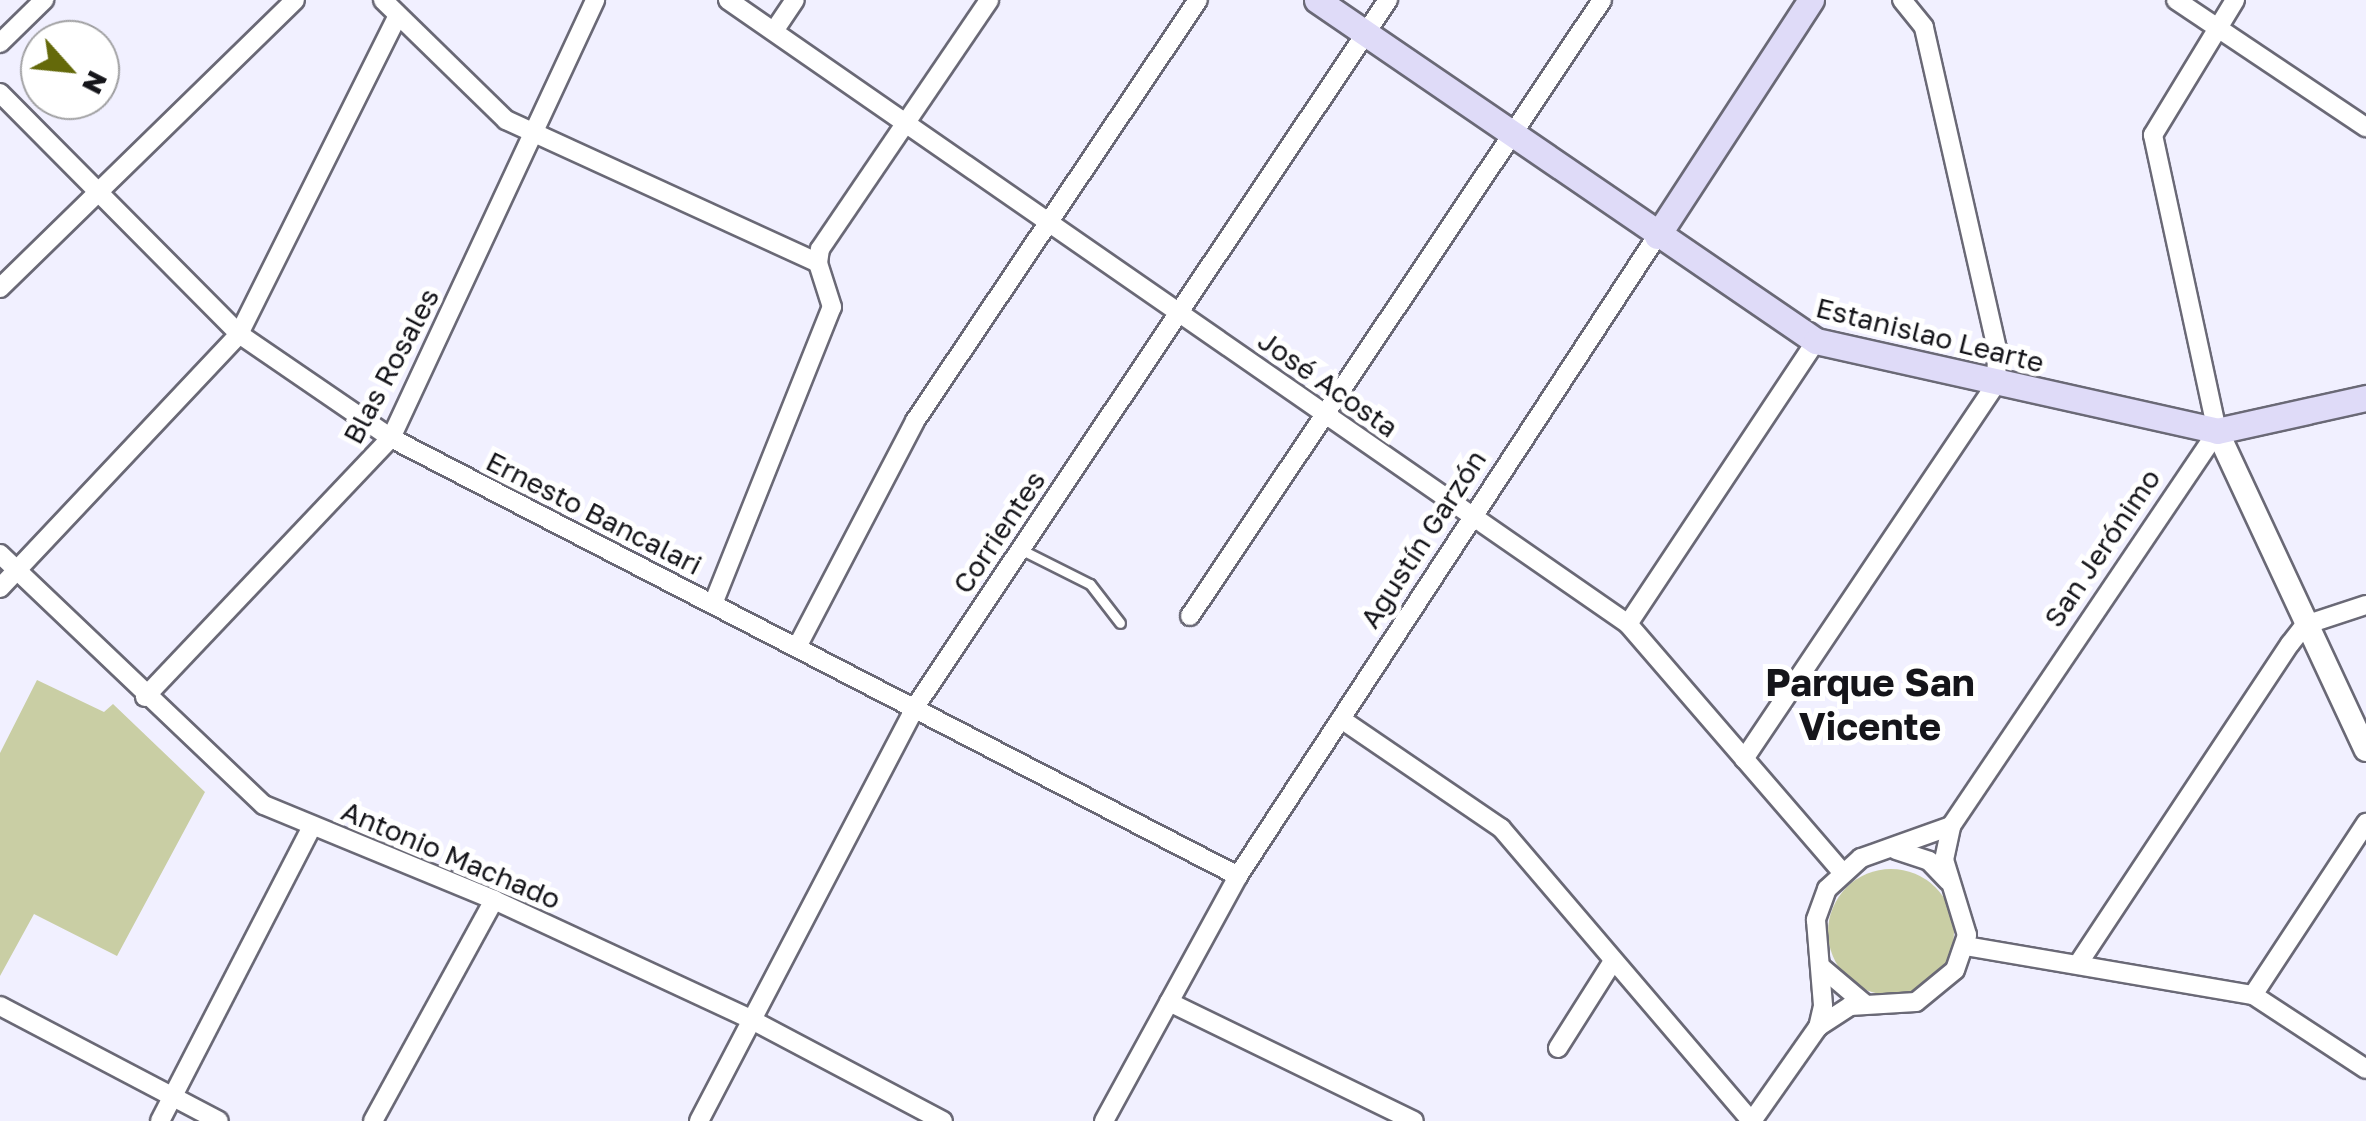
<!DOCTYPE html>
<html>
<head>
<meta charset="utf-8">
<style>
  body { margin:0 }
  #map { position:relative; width:2366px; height:1121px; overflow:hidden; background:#f1f0ff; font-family:"Golos Text",sans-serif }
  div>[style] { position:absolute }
  .green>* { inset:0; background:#c9cea4 }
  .round { border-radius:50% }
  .roads { filter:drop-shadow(2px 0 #6a6976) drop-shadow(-2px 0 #6a6976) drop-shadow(0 2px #6a6976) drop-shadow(0 -2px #6a6976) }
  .service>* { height:9px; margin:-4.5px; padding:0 4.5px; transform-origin:4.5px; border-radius:4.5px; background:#fff }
  .minor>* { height:18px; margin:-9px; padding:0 9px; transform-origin:9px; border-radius:9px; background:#fff }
  .tertiary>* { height:22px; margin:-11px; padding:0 11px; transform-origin:11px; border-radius:11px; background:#fff }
  .secondary>* { height:25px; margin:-12.5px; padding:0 12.5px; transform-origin:12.5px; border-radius:12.5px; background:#dfdbf8 }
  span { translate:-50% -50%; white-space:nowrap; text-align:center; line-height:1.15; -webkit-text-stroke:10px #fff; paint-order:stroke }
  .street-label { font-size:28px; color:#15151a }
  .district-label { font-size:38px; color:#15151a; font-weight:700 }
  .north { position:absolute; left:20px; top:20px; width:100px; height:100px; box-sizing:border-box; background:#fff; border:2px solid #a1a1a3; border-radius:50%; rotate:117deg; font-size:28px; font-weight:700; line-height:40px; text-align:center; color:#15151a }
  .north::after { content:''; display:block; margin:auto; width:35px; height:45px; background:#64690a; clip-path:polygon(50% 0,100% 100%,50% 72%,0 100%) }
</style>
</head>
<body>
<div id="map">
  <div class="green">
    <div style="clip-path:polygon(37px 680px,104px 712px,113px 704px,205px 792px,117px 956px,34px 914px,0 976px,0 753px)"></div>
    <div class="round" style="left:1828px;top:869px;width:126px;height:126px"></div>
  </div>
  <div class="roads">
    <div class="service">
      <div style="left:1020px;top:549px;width:78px;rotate:26.6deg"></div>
      <div style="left:1090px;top:584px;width:49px;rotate:52.4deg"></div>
    </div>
    <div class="minor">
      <div style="left:383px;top:0;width:172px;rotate:44.3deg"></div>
      <div style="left:506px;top:120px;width:343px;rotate:24.6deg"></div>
      <div style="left:728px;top:0;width:1095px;rotate:34.73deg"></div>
      <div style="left:1628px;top:624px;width:328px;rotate:49.2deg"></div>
      <div style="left:2176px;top:0;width:229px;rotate:33.8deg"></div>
      <div style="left:774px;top:31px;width:37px;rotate:-56deg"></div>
      <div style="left:0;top:43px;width:62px;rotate:-44.3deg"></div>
      <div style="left:0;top:93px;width:339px;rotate:45.2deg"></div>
      <div style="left:239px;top:334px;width:184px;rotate:34.4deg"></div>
      <div style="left:391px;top:438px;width:954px;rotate:27.34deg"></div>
      <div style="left:0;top:288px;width:412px;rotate:-44.3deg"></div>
      <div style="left:0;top:554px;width:364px;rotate:43.6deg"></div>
      <div style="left:264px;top:805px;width:249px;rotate:22.4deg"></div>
      <div style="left:494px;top:900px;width:285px;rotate:24.9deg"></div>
      <div style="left:752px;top:1020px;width:216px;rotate:27.9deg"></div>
      <div style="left:0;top:588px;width:349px;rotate:-46.7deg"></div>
      <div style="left:239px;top:334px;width:356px;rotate:-63.5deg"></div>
      <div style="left:713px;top:604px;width:320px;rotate:-68.2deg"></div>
      <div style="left:832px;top:307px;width:46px;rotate:-107.7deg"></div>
      <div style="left:818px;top:263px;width:14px;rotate:-82deg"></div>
      <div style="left:820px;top:249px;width:301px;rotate:-55.8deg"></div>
      <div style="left:1190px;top:616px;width:741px;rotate:-56.22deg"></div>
      <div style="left:1628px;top:624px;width:340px;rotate:-56.4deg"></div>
      <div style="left:797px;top:647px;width:255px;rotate:-62.4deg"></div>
      <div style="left:915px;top:421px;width:507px;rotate:-56.09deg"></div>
      <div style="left:145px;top:697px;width:357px;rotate:-46.5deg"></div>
      <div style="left:391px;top:438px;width:483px;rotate:-65deg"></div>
      <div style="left:1341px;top:719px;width:194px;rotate:34.3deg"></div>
      <div style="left:1501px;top:828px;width:385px;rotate:49.5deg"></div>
      <div style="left:1744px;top:759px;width:452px;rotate:-56.1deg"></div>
      <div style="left:1996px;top:384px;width:35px;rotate:-88deg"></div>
      <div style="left:1997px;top:349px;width:330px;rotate:-102.8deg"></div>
      <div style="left:1924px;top:27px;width:35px;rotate:-129deg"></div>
      <div style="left:1951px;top:826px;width:96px;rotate:160.4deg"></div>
      <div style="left:1861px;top:858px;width:46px;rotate:137.6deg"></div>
      <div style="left:1827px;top:889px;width:33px;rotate:110deg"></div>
      <div style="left:1816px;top:920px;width:86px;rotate:85.3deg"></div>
      <div style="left:1823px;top:1006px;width:22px;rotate:103deg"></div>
      <div style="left:1818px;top:1027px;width:38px;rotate:-33deg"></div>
      <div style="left:1850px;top:1006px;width:66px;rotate:-3.5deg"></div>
      <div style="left:1916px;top:1002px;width:50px;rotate:-39.4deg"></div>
      <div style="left:1955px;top:970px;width:37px;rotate:-71deg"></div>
      <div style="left:1967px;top:935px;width:78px;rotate:-107deg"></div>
      <div style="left:1944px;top:860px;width:35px;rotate:-78deg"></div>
      <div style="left:1951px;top:826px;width:476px;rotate:-56deg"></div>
      <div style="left:2217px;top:431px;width:303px;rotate:-102.2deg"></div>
      <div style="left:2153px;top:135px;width:158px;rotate:-58.7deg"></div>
      <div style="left:1896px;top:850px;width:35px;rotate:18deg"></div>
      <div style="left:1929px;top:861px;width:28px;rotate:46deg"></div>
      <div style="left:1965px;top:946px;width:292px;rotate:9.7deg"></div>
      <div style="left:2253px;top:995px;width:135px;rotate:33.2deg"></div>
      <div style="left:2080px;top:961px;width:380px;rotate:-56.5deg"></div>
      <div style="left:2290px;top:644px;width:24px;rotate:-52deg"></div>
      <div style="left:2305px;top:625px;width:64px;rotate:-18.2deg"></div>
      <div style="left:1820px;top:966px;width:59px;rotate:40.2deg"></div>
      <div style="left:2253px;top:995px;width:206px;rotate:-56.7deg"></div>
      <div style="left:1169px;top:1002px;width:272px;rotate:25.9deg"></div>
      <div style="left:0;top:1006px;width:247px;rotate:27.7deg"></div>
      <div style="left:1558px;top:1048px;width:103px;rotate:-57.7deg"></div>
      <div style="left:160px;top:1121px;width:331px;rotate:-62.7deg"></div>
      <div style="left:373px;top:1121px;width:252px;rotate:-61.3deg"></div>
      <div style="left:699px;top:1121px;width:467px;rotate:-62.4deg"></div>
      <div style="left:915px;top:707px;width:851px;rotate:-56.22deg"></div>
      <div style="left:1104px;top:1121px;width:279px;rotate:-61.3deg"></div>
      <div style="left:1238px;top:876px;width:765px;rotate:-56.79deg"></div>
      <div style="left:1752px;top:1121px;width:115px;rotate:-54.9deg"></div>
    </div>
    <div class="tertiary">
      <div style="left:2217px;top:431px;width:352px;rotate:65deg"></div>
    </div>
    <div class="secondary">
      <div style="left:1317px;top:0;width:604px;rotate:34.35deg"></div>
      <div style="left:1816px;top:341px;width:411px;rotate:12.6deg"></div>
      <div style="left:2217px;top:431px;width:153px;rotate:-12.5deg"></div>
      <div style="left:1657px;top:236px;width:282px;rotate:-56.9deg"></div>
    </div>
  </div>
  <div class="street-label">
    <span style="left:1930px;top:335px;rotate:14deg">Estanislao Learte</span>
    <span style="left:391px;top:366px;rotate:-62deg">Blas Rosales</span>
    <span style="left:1328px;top:384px;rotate:35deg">José Acosta</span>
    <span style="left:594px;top:513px;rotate:27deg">Ernesto Bancalari</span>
    <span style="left:999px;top:532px;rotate:-56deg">Corrientes</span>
    <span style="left:1423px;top:539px;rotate:-57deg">Agustín Garzón</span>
    <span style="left:2102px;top:548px;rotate:-56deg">San Jerónimo</span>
    <span style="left:451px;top:855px;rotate:23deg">Antonio Machado</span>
  </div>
  <div class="district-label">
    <span style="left:1870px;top:704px">Parque San<br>Vicente</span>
  </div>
  <div class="north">N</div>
</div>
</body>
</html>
